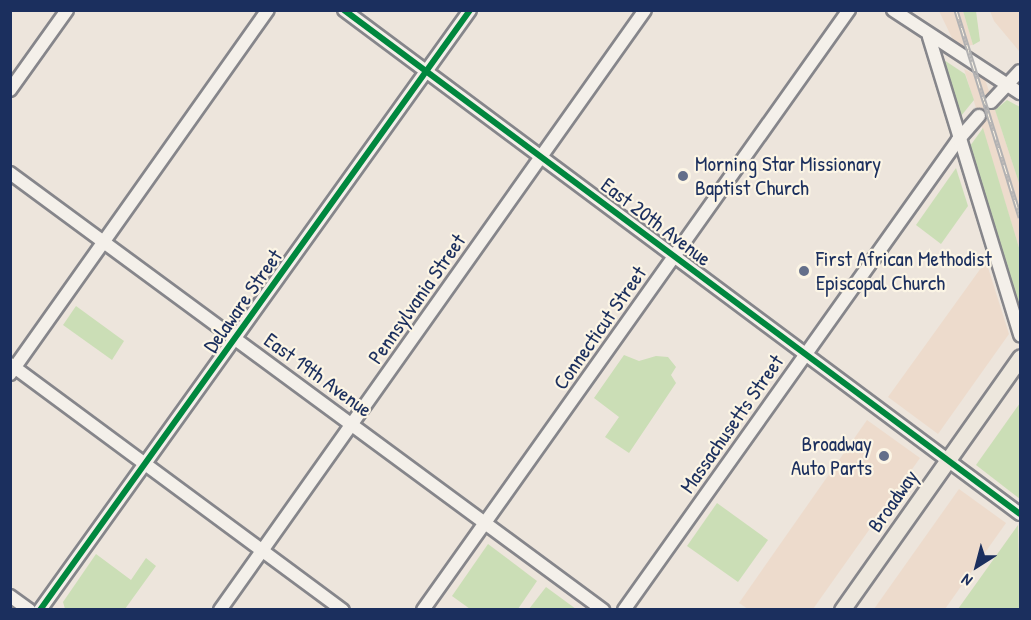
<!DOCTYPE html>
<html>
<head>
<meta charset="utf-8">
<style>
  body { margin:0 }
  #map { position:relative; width:1031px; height:620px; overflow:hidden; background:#ede5dc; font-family:"Patrick Hand",sans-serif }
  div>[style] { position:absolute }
  .built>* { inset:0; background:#eddbcc }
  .green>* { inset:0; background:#cbdeb6 }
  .roads { filter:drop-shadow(2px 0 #86868b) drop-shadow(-2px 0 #86868b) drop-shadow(0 2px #86868b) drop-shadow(0 -2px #86868b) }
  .minor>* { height:12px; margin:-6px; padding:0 6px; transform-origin:6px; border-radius:6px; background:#f4f0ea }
  .major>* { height:15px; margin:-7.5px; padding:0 7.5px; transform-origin:7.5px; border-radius:7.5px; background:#ede7dd }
  .rail>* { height:5px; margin-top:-2.5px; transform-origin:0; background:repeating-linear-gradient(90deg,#fcf5e5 0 9px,#b1b1b2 0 18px); box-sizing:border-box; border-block:2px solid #b1b1b2 }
  .cycleway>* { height:6px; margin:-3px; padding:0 3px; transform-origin:3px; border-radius:3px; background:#00873e }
  .dots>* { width:16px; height:16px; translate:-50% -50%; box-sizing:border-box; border:3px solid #fcf5e5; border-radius:50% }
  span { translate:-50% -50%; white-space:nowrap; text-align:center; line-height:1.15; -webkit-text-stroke:4.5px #fcf5e5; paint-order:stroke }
  .poi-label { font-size:21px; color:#1b2f5e }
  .left { translate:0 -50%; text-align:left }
  .right { translate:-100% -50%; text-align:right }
  .street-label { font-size:21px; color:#1b2f5e }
  .frame { position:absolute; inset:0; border:12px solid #1b2f5e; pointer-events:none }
  .north { position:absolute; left:947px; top:536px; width:60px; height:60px; -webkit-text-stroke:4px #fcf5e5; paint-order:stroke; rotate:216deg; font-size:16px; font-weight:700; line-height:24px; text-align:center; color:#1b2f5e }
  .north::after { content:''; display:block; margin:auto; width:21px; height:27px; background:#1b2f5e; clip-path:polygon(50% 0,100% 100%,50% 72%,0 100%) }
</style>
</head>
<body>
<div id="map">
  <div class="built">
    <div style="clip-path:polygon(939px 11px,963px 11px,973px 45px,963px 46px,953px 40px)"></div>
    <div style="clip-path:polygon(990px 11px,1020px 11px,1019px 51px,994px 21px)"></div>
    <div style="clip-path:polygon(964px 69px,985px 79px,1020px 186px,1020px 251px)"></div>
    <div style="clip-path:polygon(986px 261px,1009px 334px,938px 434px,888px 397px)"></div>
    <div style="clip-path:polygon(867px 420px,920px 458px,813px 609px,748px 609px,739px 603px)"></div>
    <div style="clip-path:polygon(959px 489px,1006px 523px,945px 609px,874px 609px)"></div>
  </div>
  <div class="green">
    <div style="clip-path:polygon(963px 11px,976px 11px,980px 41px,973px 45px)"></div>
    <div style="clip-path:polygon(944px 60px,965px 74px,974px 100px,961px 116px)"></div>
    <div style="clip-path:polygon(1007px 100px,1020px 107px,1020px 186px,995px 110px)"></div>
    <div style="clip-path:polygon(983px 128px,1020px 251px,1020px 307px,970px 146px)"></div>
    <div style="clip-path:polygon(956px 168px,968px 206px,941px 244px,916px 225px)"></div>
    <div style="clip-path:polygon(76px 306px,124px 341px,112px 360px,63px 325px)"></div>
    <div style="clip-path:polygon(624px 355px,639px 361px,656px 356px,668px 357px,676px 367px,671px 375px,676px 383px,629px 453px,605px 437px,619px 417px,594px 398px)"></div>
    <div style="clip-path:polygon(1020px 403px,1020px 499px,976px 465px)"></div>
    <div style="clip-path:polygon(717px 503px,768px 540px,738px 582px,687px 546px)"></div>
    <div style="clip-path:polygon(1018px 525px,1020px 609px,958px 609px)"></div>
    <div style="clip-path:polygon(488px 544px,537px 581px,518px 609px,470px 609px,452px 596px)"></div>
    <div style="clip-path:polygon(96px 554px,131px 580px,146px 558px,156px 566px,125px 609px,65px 609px,63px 602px)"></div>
    <div style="clip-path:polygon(546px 587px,576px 609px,529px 609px)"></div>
  </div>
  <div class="roads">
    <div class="minor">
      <div style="left:344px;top:10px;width:843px;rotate:36.71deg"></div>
      <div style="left:893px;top:10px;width:152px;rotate:33.2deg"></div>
      <div style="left:929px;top:37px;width:312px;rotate:73deg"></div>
      <div style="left:10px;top:90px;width:98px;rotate:-54.5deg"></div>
      <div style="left:991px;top:102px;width:42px;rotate:-46.9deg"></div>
      <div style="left:10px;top:173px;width:737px;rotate:36.39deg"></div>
      <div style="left:10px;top:364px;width:414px;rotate:36.5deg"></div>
      <div style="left:10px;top:374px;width:446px;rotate:-54.7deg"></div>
      <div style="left:10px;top:596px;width:24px;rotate:36deg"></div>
      <div style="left:40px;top:610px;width:738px;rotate:-54.37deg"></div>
      <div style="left:220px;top:610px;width:735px;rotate:-54.69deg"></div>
      <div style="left:423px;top:610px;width:736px;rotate:-54.63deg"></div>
      <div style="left:624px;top:610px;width:577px;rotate:-54.6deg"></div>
      <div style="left:958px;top:140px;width:32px;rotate:-49deg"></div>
    </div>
    <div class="major">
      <div style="left:842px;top:610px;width:309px;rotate:-54.8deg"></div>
    </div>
  </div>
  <div class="rail">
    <div style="left:956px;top:10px;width:217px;rotate:72.8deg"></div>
  </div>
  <div class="cycleway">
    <div style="left:344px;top:10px;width:843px;rotate:36.71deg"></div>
    <div style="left:40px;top:610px;width:738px;rotate:-54.37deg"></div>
  </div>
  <div class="dots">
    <div style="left:683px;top:176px;background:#646f8a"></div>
    <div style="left:804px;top:271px;background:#646f8a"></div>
    <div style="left:884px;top:456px;background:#646f8a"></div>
  </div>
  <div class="poi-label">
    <span class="left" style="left:695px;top:176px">Morning Star Missionary<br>Baptist Church</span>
    <span class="left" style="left:816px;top:271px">First African Methodist<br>Episcopal Church</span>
    <span class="right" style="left:872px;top:456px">Broadway<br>Auto Parts</span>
  </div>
  <div class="street-label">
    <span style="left:656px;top:222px;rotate:37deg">East 20th Avenue</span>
    <span style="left:417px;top:299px;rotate:-55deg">Pennsylvania Street</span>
    <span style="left:243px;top:301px;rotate:-55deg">Delaware Street</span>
    <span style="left:600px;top:328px;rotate:-55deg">Connecticut Street</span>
    <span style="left:318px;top:375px;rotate:36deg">East 19th Avenue</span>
    <span style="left:732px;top:424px;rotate:-55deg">Massachusetts Street</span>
    <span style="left:893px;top:501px;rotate:-55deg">Broadway</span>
  </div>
  <div class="frame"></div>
  <div class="north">N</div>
</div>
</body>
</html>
